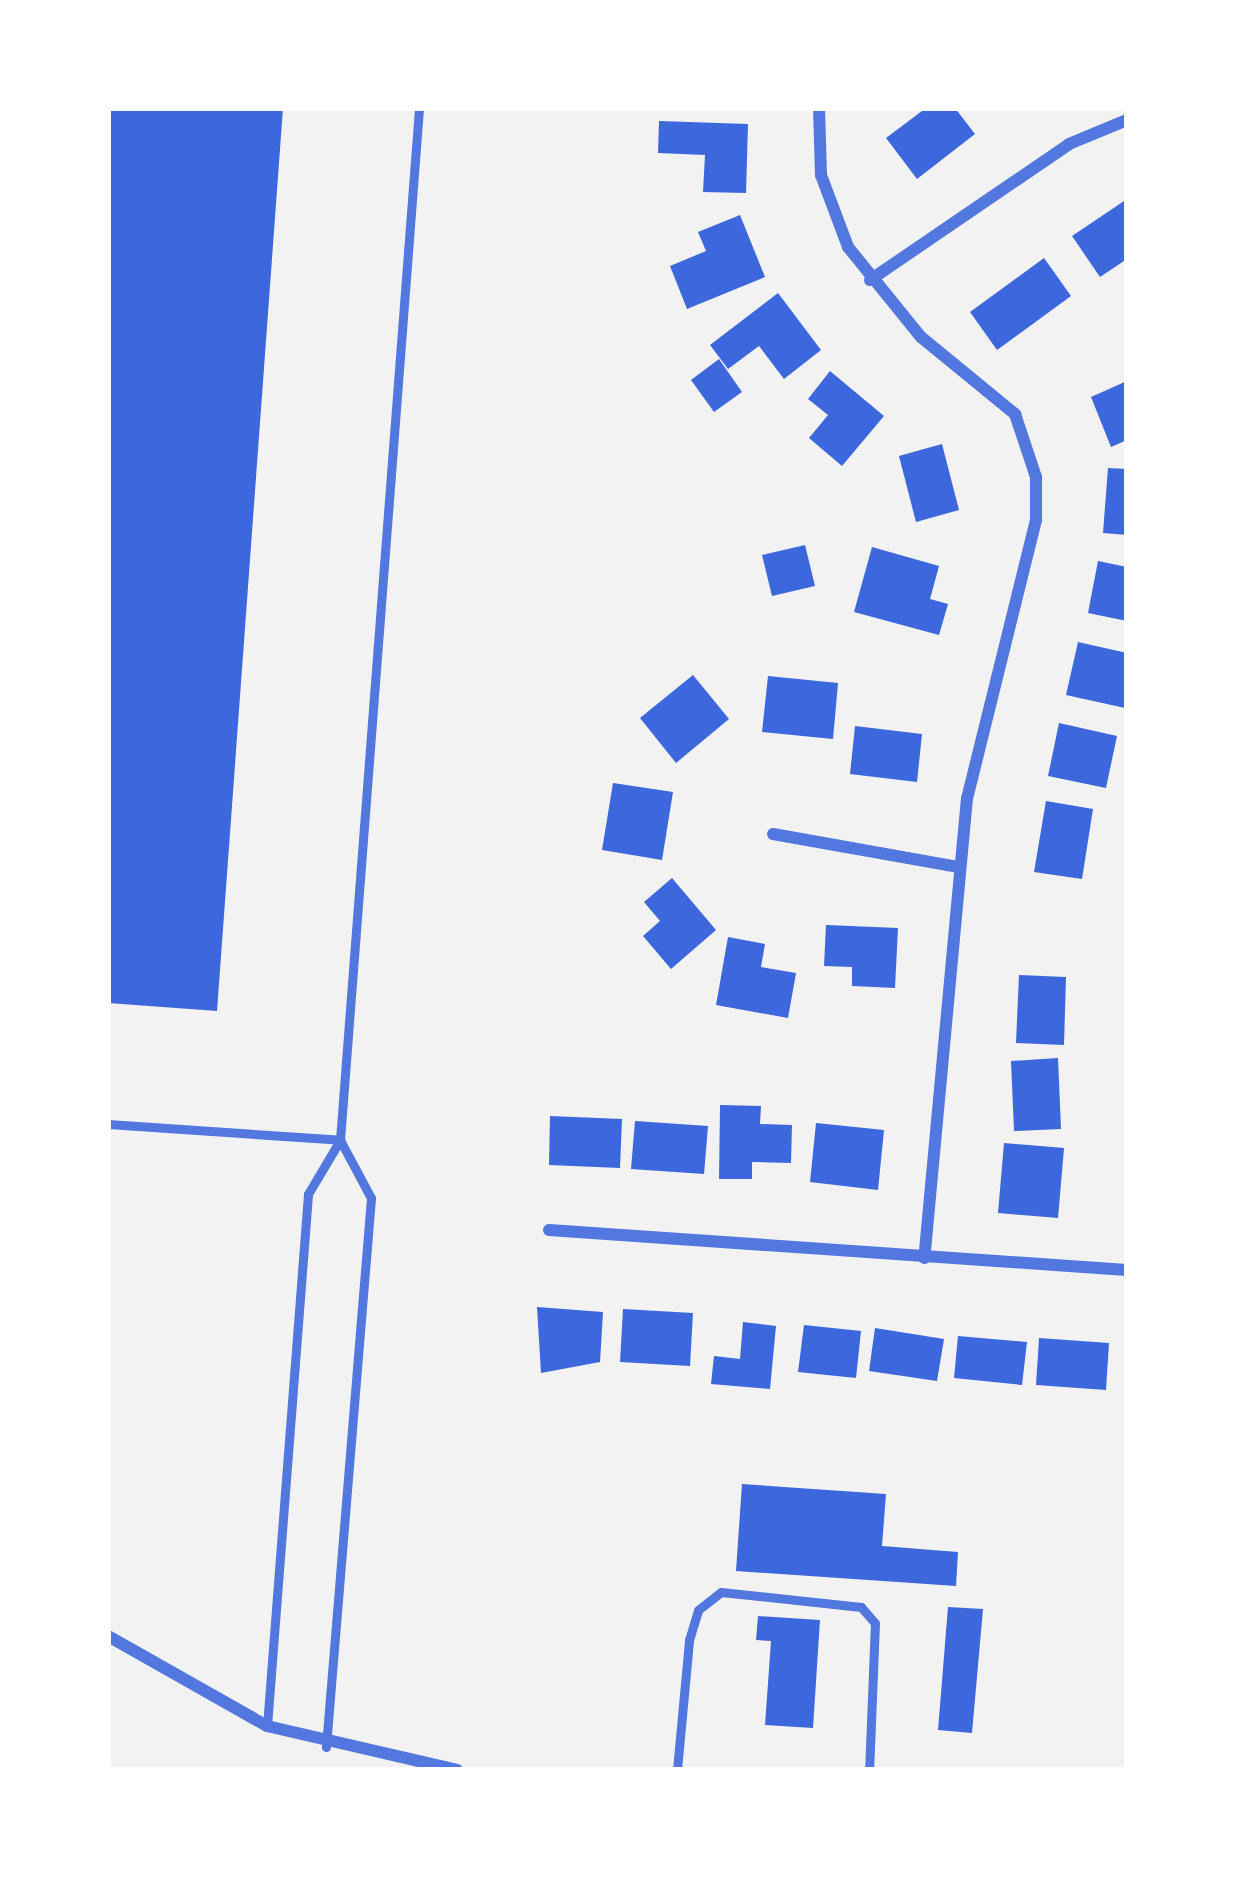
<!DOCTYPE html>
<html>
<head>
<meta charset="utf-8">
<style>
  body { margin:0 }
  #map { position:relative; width:1235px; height:1878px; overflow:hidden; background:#f2f2f2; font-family:Lato,sans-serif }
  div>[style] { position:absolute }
  .building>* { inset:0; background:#3d67dc }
  .service>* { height:9px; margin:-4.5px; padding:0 4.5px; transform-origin:4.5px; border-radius:4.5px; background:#5277de }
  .minor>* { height:12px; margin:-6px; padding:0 6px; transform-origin:6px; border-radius:6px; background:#5277de }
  span { translate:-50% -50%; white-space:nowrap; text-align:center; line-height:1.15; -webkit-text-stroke:9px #fff; paint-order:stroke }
  .frame { position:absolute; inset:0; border:111px solid #fff; pointer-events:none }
</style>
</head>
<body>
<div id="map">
  <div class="building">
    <div style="clip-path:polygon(108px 108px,283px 108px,217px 1011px,108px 1003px)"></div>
    <div style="clip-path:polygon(926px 108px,955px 108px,975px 134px,917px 179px,886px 138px)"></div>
    <div style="clip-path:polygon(659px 121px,748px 124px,746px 193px,703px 192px,705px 155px,658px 153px)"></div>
    <div style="clip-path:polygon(1127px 199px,1127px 259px,1100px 277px,1072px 236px)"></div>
    <div style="clip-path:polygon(740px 215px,765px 277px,687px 309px,670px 266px,706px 251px,698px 232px)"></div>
    <div style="clip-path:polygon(1044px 258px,1071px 296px,997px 350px,970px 312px)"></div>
    <div style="clip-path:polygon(778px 293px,821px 350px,784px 379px,759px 346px,728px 369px,710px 345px)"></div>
    <div style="clip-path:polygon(719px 359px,742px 392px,714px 412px,691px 380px)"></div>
    <div style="clip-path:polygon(830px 371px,884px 416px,842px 466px,809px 438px,828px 415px,808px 399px)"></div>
    <div style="clip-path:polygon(1127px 381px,1127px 440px,1111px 447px,1091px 397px)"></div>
    <div style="clip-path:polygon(942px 444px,959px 510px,916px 522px,899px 456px)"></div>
    <div style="clip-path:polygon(1108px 468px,1127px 469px,1127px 535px,1103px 533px)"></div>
    <div style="clip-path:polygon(805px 545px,815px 586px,772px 596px,762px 555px)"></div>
    <div style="clip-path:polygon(872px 547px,939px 566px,930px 599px,948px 604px,939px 635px,854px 612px)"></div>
    <div style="clip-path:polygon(1098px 561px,1127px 567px,1127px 621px,1088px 613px)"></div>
    <div style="clip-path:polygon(1078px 642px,1127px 653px,1125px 708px,1066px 695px)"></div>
    <div style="clip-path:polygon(693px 675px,729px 719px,676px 763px,640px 718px)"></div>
    <div style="clip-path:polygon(768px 676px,838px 683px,833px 739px,762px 732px)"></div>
    <div style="clip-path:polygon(1059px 723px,1117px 736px,1106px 788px,1048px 776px)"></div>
    <div style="clip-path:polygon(855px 726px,922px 734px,917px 782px,850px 774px)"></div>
    <div style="clip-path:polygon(613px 783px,673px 792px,662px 860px,602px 850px)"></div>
    <div style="clip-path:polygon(1046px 801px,1093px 809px,1082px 879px,1034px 872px)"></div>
    <div style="clip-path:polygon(672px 878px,716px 930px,671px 969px,643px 936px,660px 921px,644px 902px)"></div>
    <div style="clip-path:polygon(826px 925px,898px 928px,895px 988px,852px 986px,852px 967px,824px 966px)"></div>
    <div style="clip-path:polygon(728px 937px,765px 944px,761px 967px,796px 973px,788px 1018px,716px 1005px)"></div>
    <div style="clip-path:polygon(1019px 975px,1066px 977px,1064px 1045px,1016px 1043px)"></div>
    <div style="clip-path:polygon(1058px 1058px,1061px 1129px,1014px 1131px,1011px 1061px)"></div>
    <div style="clip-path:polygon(720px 1105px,761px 1106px,760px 1124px,792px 1125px,791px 1163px,752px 1162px,752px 1179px,719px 1179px)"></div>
    <div style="clip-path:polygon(550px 1116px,622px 1119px,620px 1168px,549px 1165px)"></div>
    <div style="clip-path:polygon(635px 1121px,708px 1126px,704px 1174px,631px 1169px)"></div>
    <div style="clip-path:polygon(816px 1123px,884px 1130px,878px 1190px,810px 1182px)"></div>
    <div style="clip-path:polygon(1004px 1143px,1064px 1148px,1058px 1218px,998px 1213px)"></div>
    <div style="clip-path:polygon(537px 1307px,603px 1312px,600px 1362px,541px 1373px)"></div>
    <div style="clip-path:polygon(623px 1309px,693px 1313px,690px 1366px,620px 1362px)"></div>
    <div style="clip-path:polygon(743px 1322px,776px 1326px,770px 1389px,711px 1384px,714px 1356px,740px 1359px)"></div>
    <div style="clip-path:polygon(804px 1325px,861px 1331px,856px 1378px,798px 1372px)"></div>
    <div style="clip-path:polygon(875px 1328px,944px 1339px,937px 1381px,869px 1371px)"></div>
    <div style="clip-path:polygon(958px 1336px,1027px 1342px,1022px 1385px,954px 1378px)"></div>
    <div style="clip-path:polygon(1039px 1338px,1109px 1343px,1106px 1390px,1036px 1385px)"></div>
    <div style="clip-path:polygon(742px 1484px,886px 1494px,882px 1546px,958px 1552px,956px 1586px,736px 1571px)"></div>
    <div style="clip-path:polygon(948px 1607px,983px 1609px,972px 1733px,938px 1730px)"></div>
    <div style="clip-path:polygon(758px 1616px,820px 1620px,813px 1728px,765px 1725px,771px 1641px,756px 1640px)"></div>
  </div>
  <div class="service">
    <div style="left:108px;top:1124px;width:233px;rotate:3.9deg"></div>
    <div style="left:340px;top:1140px;width:1035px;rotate:-85.62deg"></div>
    <div style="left:267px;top:1726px;width:534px;rotate:-85.59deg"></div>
    <div style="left:308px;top:1194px;width:63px;rotate:-59.3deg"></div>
    <div style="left:340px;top:1140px;width:66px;rotate:61.9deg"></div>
    <div style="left:371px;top:1198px;width:551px;rotate:94.69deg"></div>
    <div style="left:677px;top:1770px;width:131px;rotate:-84.7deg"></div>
    <div style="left:689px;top:1640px;width:31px;rotate:-73deg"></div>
    <div style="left:698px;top:1610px;width:29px;rotate:-38deg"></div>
    <div style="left:721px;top:1592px;width:141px;rotate:6.1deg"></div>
    <div style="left:861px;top:1607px;width:21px;rotate:49deg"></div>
    <div style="left:875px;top:1623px;width:147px;rotate:92.3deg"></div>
  </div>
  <div class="minor">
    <div style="left:819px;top:108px;width:67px;rotate:88.3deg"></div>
    <div style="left:821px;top:175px;width:77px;rotate:69.4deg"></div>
    <div style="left:848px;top:247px;width:116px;rotate:51deg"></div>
    <div style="left:921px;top:337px;width:122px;rotate:39.3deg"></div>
    <div style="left:1015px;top:414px;width:66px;rotate:71.6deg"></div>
    <div style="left:1036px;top:477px;width:43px;rotate:90deg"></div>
    <div style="left:1036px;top:520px;width:286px;rotate:103.9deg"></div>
    <div style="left:967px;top:798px;width:462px;rotate:95.3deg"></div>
    <div style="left:870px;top:280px;width:241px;rotate:-34.3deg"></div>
    <div style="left:1069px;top:144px;width:63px;rotate:-22.5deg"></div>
    <div style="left:773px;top:834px;width:189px;rotate:10.1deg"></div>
    <div style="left:549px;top:1230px;width:579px;rotate:3.96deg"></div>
    <div style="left:108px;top:1636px;width:183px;rotate:29.5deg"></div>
    <div style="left:267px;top:1726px;width:195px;rotate:13deg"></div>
  </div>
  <div class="frame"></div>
</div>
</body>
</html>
